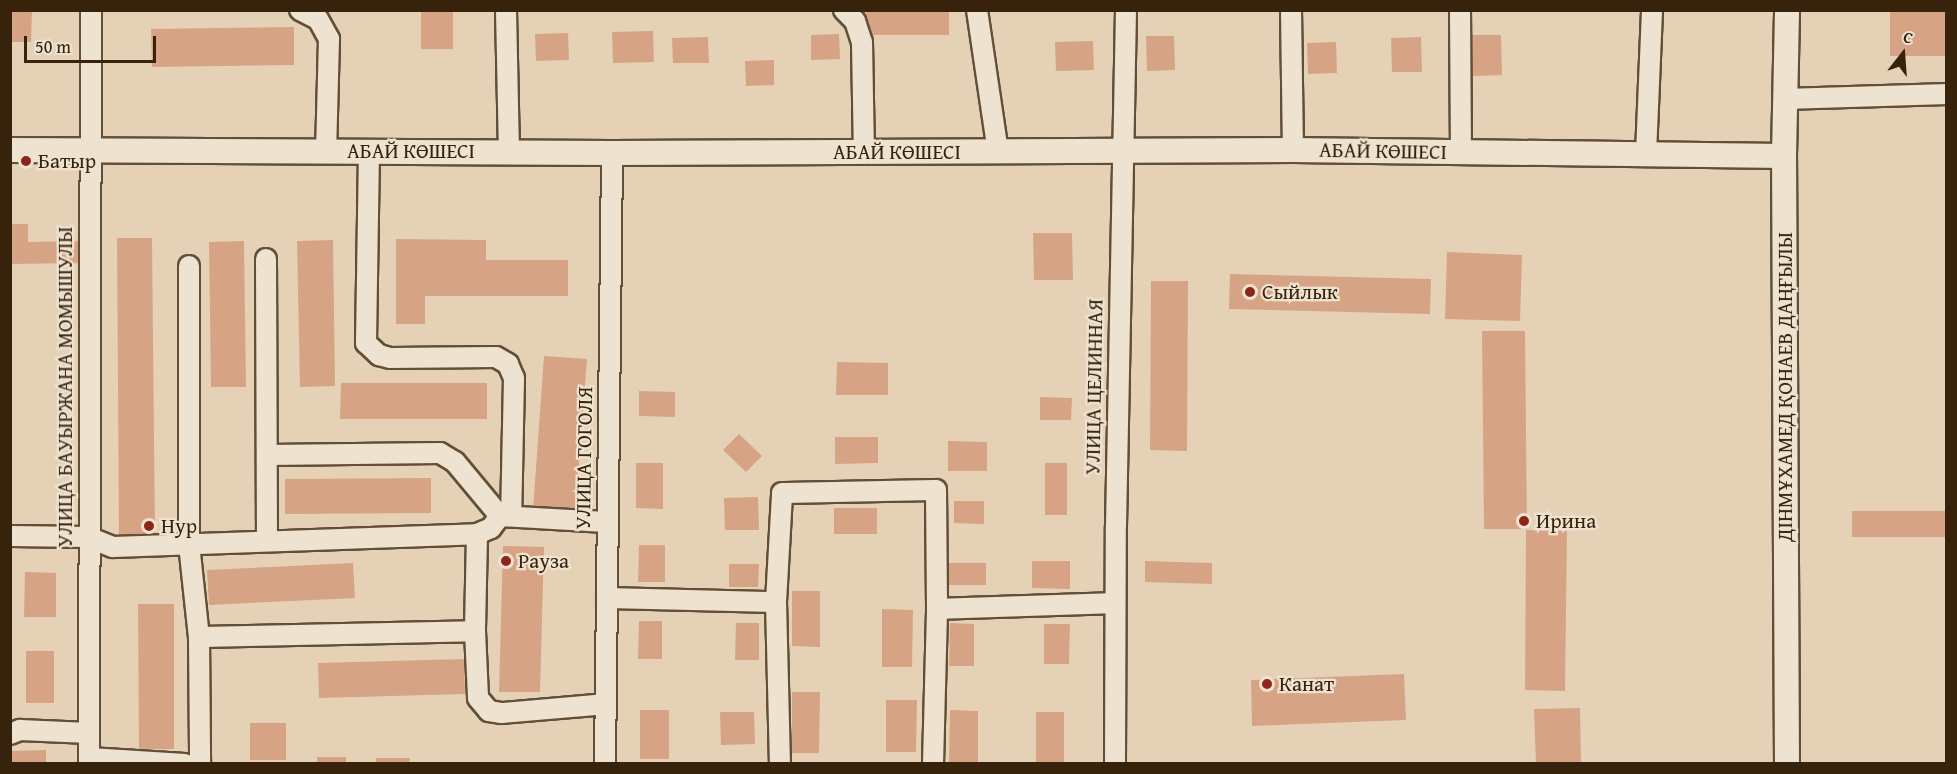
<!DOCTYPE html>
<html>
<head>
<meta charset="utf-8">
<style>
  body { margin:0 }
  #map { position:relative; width:1957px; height:774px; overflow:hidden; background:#e5d2b6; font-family:"Gentium Book Plus",serif }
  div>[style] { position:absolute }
  .building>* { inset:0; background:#d7a385 }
  .roads { filter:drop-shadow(2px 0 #624f36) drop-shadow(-2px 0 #624f36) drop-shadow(0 2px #624f36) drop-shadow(0 -2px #624f36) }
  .minor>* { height:20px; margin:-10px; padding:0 10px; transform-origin:10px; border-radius:10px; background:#eee2d0 }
  .tertiary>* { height:24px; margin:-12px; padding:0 12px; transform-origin:12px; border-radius:12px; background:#eee2d0 }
  .dots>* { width:16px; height:16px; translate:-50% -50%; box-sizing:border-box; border:3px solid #eee2d0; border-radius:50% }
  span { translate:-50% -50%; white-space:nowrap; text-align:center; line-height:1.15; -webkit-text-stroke:4.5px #eee2d0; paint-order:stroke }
  .street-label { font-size:21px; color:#37230c }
  .poi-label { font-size:21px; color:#37230c }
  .left { translate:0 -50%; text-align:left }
  .frame { position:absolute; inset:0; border:12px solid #37230c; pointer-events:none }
  .north { position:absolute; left:1873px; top:24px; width:60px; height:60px; -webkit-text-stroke:4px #eee2d0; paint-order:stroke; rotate:17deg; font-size:16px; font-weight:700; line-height:24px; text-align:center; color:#37230c }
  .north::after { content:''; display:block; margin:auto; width:21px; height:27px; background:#37230c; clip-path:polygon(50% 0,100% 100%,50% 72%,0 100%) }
  .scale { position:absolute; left:24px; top:36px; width:132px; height:27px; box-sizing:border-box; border:3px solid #37230c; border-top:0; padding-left:8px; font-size:18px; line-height:21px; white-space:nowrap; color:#37230c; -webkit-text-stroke:4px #eee2d0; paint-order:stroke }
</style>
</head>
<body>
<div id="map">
  <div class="building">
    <div style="clip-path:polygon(866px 10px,949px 10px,949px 35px,866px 35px)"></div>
    <div style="clip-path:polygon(1890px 10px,1946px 10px,1946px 56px,1890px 56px)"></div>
    <div style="clip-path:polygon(10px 11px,32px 11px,31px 42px,10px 42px)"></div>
    <div style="clip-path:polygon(421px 11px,453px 11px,453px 49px,421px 49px)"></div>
    <div style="clip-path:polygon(294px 27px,294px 65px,152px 67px,151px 29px)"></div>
    <div style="clip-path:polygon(653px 31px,654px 62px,613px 63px,612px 32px)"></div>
    <div style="clip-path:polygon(568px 33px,569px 60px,536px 61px,535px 34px)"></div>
    <div style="clip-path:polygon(839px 34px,840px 59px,811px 60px,811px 35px)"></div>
    <div style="clip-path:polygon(1472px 35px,1501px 35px,1502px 75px,1473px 76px)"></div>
    <div style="clip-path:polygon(1146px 36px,1174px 36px,1175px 70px,1147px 71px)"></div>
    <div style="clip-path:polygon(708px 37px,709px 63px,673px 63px,672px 38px)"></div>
    <div style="clip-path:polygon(1421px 37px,1422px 72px,1392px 72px,1391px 38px)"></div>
    <div style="clip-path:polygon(1093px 41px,1094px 70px,1056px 71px,1055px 42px)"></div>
    <div style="clip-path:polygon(1336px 42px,1337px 73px,1308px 74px,1307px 43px)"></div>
    <div style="clip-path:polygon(774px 60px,774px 85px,746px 86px,745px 61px)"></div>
    <div style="clip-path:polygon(10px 224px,28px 224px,28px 242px,81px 241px,82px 263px,10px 264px)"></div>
    <div style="clip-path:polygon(1033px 233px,1072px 233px,1073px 280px,1034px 280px)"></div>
    <div style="clip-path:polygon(117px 238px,152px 238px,155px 536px,119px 536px)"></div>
    <div style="clip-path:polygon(396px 239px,486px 240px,486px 260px,568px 260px,568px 296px,425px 296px,425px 324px,396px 324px)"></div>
    <div style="clip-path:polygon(333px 240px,335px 386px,300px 387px,297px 241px)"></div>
    <div style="clip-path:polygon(244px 241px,246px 387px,211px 387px,209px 242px)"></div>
    <div style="clip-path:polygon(1447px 252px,1522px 255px,1520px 321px,1445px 319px)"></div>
    <div style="clip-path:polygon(1230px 274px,1431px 279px,1430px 314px,1229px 309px)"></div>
    <div style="clip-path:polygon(1151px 281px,1188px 281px,1187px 451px,1150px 450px)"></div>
    <div style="clip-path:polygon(1482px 331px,1525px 331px,1527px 529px,1484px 529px)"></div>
    <div style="clip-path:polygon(544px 356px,587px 359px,575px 513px,533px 510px)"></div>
    <div style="clip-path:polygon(837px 362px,888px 363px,888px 395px,836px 395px)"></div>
    <div style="clip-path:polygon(341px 383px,487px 383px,487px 419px,340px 419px)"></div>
    <div style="clip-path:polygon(639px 391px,675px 392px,675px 417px,639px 416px)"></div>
    <div style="clip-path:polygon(1040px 397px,1072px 398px,1071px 420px,1040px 420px)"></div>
    <div style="clip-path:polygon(739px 434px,762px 456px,746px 472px,723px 450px)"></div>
    <div style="clip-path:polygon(835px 437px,878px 437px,878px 463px,835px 464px)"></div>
    <div style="clip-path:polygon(948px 441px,987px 442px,987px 471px,948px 471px)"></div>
    <div style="clip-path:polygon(636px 463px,663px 463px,663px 509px,636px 508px)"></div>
    <div style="clip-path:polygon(1045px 463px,1067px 463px,1067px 515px,1045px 515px)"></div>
    <div style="clip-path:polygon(431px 478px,431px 513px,285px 514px,285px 479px)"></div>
    <div style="clip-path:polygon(758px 497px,759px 530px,725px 530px,724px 498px)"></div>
    <div style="clip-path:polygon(954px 501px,984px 501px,984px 524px,954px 523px)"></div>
    <div style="clip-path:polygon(834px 508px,877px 508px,877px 534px,834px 534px)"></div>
    <div style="clip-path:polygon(1852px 511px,1946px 511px,1946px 537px,1852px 537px)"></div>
    <div style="clip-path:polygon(1526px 530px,1567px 531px,1565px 691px,1525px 690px)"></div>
    <div style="clip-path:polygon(639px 545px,665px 545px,665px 582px,638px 582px)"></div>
    <div style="clip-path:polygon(503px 546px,544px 547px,540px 692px,499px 692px)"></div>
    <div style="clip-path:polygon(1032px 561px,1070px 561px,1070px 589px,1032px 588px)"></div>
    <div style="clip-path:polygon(1145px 561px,1212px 563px,1212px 584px,1145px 582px)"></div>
    <div style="clip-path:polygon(353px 563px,355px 598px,209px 605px,207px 570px)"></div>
    <div style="clip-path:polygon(949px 563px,986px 563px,986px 585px,949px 585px)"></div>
    <div style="clip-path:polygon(729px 564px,759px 564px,758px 587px,729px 587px)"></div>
    <div style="clip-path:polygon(25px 572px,56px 573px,56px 617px,24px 617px)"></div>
    <div style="clip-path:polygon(792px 591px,820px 591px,820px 647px,792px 646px)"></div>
    <div style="clip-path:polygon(138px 604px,174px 604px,174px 749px,139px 749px)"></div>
    <div style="clip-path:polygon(882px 609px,913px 610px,912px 667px,882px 667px)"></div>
    <div style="clip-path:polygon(639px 621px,662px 621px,662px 659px,638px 659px)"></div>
    <div style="clip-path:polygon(736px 623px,759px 623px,759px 660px,735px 660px)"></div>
    <div style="clip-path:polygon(950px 623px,974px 624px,974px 666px,949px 666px)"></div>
    <div style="clip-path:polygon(1044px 624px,1070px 624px,1069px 664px,1044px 664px)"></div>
    <div style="clip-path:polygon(26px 651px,54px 651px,54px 703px,26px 703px)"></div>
    <div style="clip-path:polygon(464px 659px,465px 694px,319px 698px,318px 663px)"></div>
    <div style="clip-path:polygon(1404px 674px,1406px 720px,1252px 726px,1251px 680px)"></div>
    <div style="clip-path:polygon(792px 692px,820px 692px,819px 753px,792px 753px)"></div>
    <div style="clip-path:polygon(886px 700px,917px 700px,916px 752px,886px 752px)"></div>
    <div style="clip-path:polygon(1580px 708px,1581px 764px,1536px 764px,1534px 709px)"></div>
    <div style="clip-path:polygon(640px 710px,669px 710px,669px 759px,640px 759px)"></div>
    <div style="clip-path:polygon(950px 710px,978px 711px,978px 764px,949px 764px)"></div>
    <div style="clip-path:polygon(720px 712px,754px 712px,755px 744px,721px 745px)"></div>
    <div style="clip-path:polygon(1036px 712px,1064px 712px,1064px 764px,1036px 764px)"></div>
    <div style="clip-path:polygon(250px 723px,286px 723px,286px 760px,250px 760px)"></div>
    <div style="clip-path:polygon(46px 750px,46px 764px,10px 764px,10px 751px)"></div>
    <div style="clip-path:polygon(317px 757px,346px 757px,346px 764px,317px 764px)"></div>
    <div style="clip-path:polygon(376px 758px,410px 758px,409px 764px,376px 764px)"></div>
  </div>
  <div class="roads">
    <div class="minor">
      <div style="left:300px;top:10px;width:20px;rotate:27deg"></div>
      <div style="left:318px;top:19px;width:23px;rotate:61deg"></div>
      <div style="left:329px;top:39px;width:112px;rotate:91.5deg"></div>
      <div style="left:506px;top:10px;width:141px;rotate:88.8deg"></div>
      <div style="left:844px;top:10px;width:16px;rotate:45deg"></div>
      <div style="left:855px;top:21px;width:22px;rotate:72deg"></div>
      <div style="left:862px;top:42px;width:110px;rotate:89deg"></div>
      <div style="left:977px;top:10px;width:144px;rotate:81.6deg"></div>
      <div style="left:1291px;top:10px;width:140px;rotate:89.2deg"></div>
      <div style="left:1460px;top:10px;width:141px;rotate:89.6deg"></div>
      <div style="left:1786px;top:99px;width:160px;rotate:-1.8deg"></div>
      <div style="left:369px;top:151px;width:192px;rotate:90.9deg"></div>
      <div style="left:366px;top:343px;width:18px;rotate:43deg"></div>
      <div style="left:379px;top:355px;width:11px;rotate:15deg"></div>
      <div style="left:390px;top:358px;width:106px;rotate:-0.5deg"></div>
      <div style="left:496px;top:357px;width:14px;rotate:30deg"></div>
      <div style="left:508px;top:364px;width:15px;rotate:67deg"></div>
      <div style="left:514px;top:378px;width:138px;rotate:91.2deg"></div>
      <div style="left:1646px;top:154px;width:144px;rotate:-87.6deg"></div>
      <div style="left:266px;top:259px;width:282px;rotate:89.8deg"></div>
      <div style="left:189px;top:266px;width:278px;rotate:90deg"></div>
      <div style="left:189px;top:544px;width:94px;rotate:83.9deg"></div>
      <div style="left:199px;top:637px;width:127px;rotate:89.5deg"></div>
      <div style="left:267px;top:455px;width:173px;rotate:-0.7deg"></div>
      <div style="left:440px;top:453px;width:17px;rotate:31deg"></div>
      <div style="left:455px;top:462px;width:70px;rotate:50.2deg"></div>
      <div style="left:477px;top:534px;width:97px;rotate:91.2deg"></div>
      <div style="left:475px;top:631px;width:67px;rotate:87.4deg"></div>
      <div style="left:478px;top:698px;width:17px;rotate:50deg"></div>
      <div style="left:489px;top:711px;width:13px;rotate:9deg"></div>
      <div style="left:502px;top:713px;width:104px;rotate:-4.9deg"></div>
      <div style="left:10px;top:536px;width:78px;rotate:0.7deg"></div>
      <div style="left:88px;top:537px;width:27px;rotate:22deg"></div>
      <div style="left:113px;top:547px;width:364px;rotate:-2deg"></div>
      <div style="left:477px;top:534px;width:15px;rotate:-23deg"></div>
      <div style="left:491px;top:528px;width:15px;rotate:-53deg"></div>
      <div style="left:500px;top:516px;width:106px;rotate:3.2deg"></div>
      <div style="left:607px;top:598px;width:169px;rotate:1.4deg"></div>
      <div style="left:776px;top:602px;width:109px;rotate:-86.8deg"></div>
      <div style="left:782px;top:493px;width:154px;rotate:-1.1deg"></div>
      <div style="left:936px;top:490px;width:119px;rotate:89.5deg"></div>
      <div style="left:937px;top:609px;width:178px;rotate:-1.9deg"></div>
      <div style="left:776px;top:602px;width:162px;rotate:88.6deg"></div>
      <div style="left:199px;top:637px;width:276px;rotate:-1.2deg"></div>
      <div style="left:10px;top:734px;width:11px;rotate:-22deg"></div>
      <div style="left:20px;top:730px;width:69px;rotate:2.5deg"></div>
      <div style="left:89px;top:758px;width:96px;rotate:3.6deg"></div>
      <div style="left:89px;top:764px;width:754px;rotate:-89.85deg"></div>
      <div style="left:605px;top:764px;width:611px;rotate:-89.34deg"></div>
      <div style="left:933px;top:764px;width:155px;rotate:-88.5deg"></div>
      <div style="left:1115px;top:764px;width:238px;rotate:-89.8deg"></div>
      <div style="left:1116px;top:526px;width:516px;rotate:-88.89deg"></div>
    </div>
    <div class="tertiary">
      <div style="left:10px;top:150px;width:602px;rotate:0.29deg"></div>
      <div style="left:612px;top:153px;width:681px;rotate:-0.25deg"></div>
      <div style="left:1293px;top:150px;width:491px;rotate:0.7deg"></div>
      <div style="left:1787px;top:764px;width:608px;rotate:-90.28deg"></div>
      <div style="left:1784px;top:156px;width:146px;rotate:-88.8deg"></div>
    </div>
  </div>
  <div class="dots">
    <div style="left:26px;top:161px;background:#8f2418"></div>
    <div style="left:1250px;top:292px;background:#8f2418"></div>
    <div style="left:1524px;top:521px;background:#8f2418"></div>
    <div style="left:149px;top:526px;background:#8f2418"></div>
    <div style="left:506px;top:561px;background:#8f2418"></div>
    <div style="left:1267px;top:684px;background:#8f2418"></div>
  </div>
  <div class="street-label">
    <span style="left:411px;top:151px">АБАЙ КӨШЕСІ</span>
    <span style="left:1383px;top:151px;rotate:1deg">АБАЙ КӨШЕСІ</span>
    <span style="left:897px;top:152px">АБАЙ КӨШЕСІ</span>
    <span style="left:65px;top:387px;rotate:-90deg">УЛИЦА БАУЫРЖАНА МОМЫШУЛЫ</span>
    <span style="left:1094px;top:387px;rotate:-89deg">УЛИЦА ЦЕЛИННАЯ</span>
    <span style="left:1785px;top:387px;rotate:-90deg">ДІНМҰХАМЕД ҚОНАЕВ ДАҢҒЫЛЫ</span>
    <span style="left:584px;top:458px;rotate:-89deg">УЛИЦА ГОГОЛЯ</span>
  </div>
  <div class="poi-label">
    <span class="left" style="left:38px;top:161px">Батыр</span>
    <span class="left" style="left:1262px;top:292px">Сыйлык</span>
    <span class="left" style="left:1536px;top:521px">Ирина</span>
    <span class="left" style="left:161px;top:526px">Нур</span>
    <span class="left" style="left:518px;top:561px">Рауза</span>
    <span class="left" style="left:1279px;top:684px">Канат</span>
  </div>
  <div class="frame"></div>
  <div class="north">С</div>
  <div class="scale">50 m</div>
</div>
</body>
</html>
